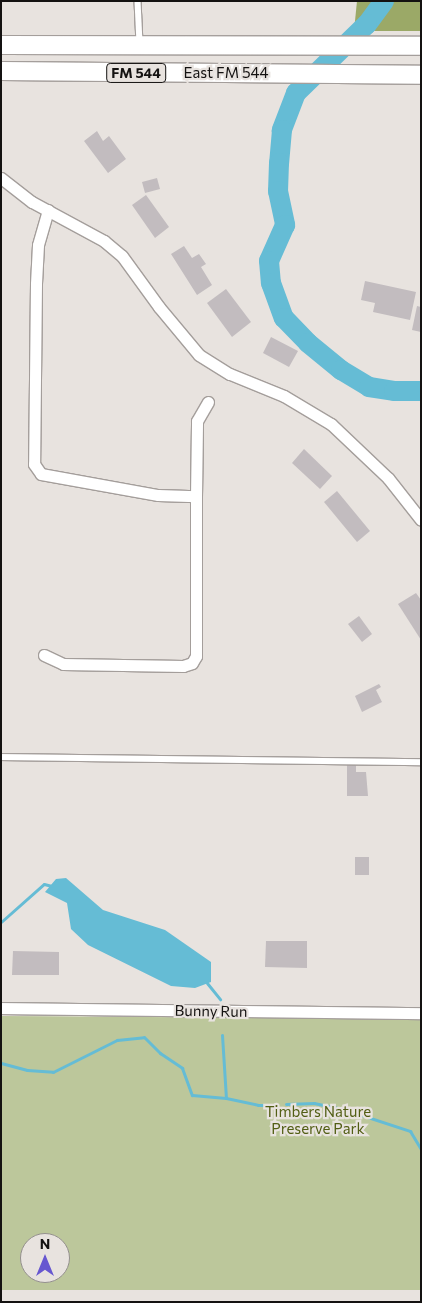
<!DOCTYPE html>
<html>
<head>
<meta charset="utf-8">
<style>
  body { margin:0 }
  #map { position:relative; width:422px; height:1303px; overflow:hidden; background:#e8e3df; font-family:Commissioner,sans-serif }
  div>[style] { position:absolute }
  .green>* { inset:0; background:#bcc79b }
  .forest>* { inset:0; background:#9ba967 }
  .water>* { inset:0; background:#65bcd5 }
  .stream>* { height:3px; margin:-1.5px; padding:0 1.5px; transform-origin:1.5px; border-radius:1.5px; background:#65bcd5 }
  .river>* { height:20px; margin:-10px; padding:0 10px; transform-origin:10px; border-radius:10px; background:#65bcd5 }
  .building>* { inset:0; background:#c2bcbf }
  .roads { filter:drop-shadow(1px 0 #a49e9b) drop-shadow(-1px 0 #a49e9b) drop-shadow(0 1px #a49e9b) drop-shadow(0 -1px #a49e9b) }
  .lane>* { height:5.5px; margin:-2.75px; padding:0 2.75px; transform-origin:2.75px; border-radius:2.75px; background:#fff }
  .street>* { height:11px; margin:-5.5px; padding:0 5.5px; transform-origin:5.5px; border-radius:5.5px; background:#fff }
  .primary>* { height:18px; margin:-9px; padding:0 9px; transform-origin:9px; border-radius:9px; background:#fff }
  span { translate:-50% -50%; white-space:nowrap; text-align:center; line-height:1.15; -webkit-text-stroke:4.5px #e8e3df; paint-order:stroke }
  .shield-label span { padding:1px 4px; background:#e8e3df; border:1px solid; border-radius:4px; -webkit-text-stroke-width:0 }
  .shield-label { font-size:14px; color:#141211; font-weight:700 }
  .street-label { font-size:15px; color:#141211 }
  .park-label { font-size:15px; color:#525e14 }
  .frame { position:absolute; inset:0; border:2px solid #141211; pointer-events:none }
  .north { position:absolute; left:20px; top:1233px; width:50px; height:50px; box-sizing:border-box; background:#e8e3df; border:1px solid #938f8d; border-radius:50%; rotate:0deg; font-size:14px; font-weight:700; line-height:20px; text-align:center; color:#141211 }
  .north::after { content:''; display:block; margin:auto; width:18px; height:22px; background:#6757d0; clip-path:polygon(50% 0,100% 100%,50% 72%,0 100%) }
</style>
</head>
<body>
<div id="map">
  <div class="green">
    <div style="clip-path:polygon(evenodd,1px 1016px,421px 1019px,421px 1290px,1px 1290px,1px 1016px,30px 1243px,60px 1243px,60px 1273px,30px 1273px,30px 1243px)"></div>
  </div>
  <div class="forest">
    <div style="clip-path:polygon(357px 1px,421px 1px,421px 31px,354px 31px)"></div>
  </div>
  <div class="water">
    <div style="clip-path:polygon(66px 878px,103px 910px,165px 930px,211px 962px,211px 982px,195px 988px,171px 986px,88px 945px,71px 929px,67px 903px,45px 892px,56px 879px)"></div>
  </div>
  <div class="stream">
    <div style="left:1px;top:922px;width:57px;rotate:-41.5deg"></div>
    <div style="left:44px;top:884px;width:8px;rotate:14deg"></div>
    <div style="left:207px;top:983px;width:21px;rotate:51deg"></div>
    <div style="left:222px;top:1035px;width:63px;rotate:86.4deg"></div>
    <div style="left:226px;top:1098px;width:33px;rotate:12deg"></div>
    <div style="left:258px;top:1105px;width:16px"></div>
    <div style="left:1px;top:1063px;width:27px;rotate:15deg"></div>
    <div style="left:27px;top:1070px;width:26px;rotate:4deg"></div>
    <div style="left:53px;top:1072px;width:72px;rotate:-26.6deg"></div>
    <div style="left:117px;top:1040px;width:27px;rotate:-6deg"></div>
    <div style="left:144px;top:1037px;width:23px;rotate:45deg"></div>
    <div style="left:160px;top:1053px;width:27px;rotate:34deg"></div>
    <div style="left:182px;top:1068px;width:29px;rotate:70deg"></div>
    <div style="left:192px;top:1095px;width:34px;rotate:5deg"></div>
    <div style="left:286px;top:1104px;width:28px;rotate:-2deg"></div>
    <div style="left:314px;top:1103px;width:30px;rotate:12deg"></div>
    <div style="left:343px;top:1109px;width:71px;rotate:18.2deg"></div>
    <div style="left:410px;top:1131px;width:21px;rotate:59deg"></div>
  </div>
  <div class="river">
    <div style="left:384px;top:1px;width:29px;rotate:126deg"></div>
    <div style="left:367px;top:24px;width:99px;rotate:135.8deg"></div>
    <div style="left:296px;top:93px;width:40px;rotate:111deg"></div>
    <div style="left:282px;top:130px;width:33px;rotate:95deg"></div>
    <div style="left:279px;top:163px;width:28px;rotate:92deg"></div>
    <div style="left:278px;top:191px;width:35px;rotate:78deg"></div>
    <div style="left:285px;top:225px;width:39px;rotate:114deg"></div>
    <div style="left:269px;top:261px;width:22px;rotate:85deg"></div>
    <div style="left:271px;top:283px;width:37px;rotate:70deg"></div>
    <div style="left:284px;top:318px;width:35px;rotate:46deg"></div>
    <div style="left:308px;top:343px;width:43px;rotate:39.3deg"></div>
    <div style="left:341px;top:370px;width:33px;rotate:31deg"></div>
    <div style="left:369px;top:387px;width:25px;rotate:9deg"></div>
    <div style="left:394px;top:391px;width:27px"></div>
  </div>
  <div class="building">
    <div style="clip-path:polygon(97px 131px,103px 141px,109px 136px,126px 159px,108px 173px,84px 141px)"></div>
    <div style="clip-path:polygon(157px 178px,160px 189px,145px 193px,142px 182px)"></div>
    <div style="clip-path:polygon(146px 195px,169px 227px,155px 238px,132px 205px)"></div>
    <div style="clip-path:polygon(184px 246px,192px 258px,199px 254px,206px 264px,201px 267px,212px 285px,197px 295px,171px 254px)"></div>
    <div style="clip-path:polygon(365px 281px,416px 292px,410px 320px,373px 312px,375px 303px,361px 300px)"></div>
    <div style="clip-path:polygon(226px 289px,251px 322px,232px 337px,207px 303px)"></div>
    <div style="clip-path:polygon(417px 306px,421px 307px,421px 332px,412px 330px)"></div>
    <div style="clip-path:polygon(271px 337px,298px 351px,289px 367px,263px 353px)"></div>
    <div style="clip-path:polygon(304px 449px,332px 476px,320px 489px,292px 463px)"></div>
    <div style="clip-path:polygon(337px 491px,370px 531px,357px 542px,324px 502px)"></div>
    <div style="clip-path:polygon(416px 593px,421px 600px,421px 640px,398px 604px)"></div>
    <div style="clip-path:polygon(359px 616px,372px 634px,362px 642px,348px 624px)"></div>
    <div style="clip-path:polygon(379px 684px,381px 687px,376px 690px,382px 702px,362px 712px,355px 696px)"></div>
    <div style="clip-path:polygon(347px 765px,356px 765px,356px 772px,366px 772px,368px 796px,347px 796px)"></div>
    <div style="clip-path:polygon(355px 857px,369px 857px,369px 875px,355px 875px)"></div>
    <div style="clip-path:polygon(266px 941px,307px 941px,307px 968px,265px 967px)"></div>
    <div style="clip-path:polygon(13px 951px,59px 952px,59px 975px,12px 975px)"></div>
  </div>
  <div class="roads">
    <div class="lane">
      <div style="left:138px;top:1px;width:43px;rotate:87.3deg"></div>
      <div style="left:1px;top:757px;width:420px;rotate:0.7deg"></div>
    </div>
    <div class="street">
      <div style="left:1px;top:178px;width:39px;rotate:38deg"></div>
      <div style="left:32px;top:202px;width:82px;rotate:28.4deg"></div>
      <div style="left:104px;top:241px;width:23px;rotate:40deg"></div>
      <div style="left:122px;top:256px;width:63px;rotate:54deg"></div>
      <div style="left:159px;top:307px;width:62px;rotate:50.2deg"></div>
      <div style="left:199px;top:355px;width:36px;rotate:32deg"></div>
      <div style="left:230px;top:374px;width:58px;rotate:22.2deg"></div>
      <div style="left:284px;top:396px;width:55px;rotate:30.8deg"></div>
      <div style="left:331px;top:424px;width:79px;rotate:43.5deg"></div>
      <div style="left:388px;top:478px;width:53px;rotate:51.8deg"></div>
      <div style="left:48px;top:210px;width:36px;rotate:106deg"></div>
      <div style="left:38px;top:245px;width:39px;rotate:93deg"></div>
      <div style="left:36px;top:284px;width:180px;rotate:90.6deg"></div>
      <div style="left:34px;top:464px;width:12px;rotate:55deg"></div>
      <div style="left:41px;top:474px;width:119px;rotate:10.2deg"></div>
      <div style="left:158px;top:495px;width:38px;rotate:2deg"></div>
      <div style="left:196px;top:496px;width:75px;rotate:-89.2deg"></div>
      <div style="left:197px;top:421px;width:22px;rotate:-60deg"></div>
      <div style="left:44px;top:655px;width:21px;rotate:25deg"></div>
      <div style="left:63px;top:664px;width:120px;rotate:1deg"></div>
      <div style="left:183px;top:666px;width:9px;rotate:-18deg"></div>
      <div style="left:192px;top:663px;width:8px;rotate:-60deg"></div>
      <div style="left:196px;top:656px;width:160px;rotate:-90deg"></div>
      <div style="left:1px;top:1008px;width:420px;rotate:0.7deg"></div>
    </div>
    <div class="primary">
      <div style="left:1px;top:45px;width:420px;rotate:0.1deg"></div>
      <div style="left:1px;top:71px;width:420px;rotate:0.5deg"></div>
    </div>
  </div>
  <div class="shield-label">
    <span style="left:136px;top:73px">FM 544</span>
  </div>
  <div class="street-label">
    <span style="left:226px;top:73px">East FM 544</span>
    <span style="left:211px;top:1011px;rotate:1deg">Bunny Run</span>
  </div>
  <div class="park-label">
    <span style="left:318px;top:1120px">Timbers Nature<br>Preserve Park</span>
  </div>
  <div class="frame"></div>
  <div class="north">N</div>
</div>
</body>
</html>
